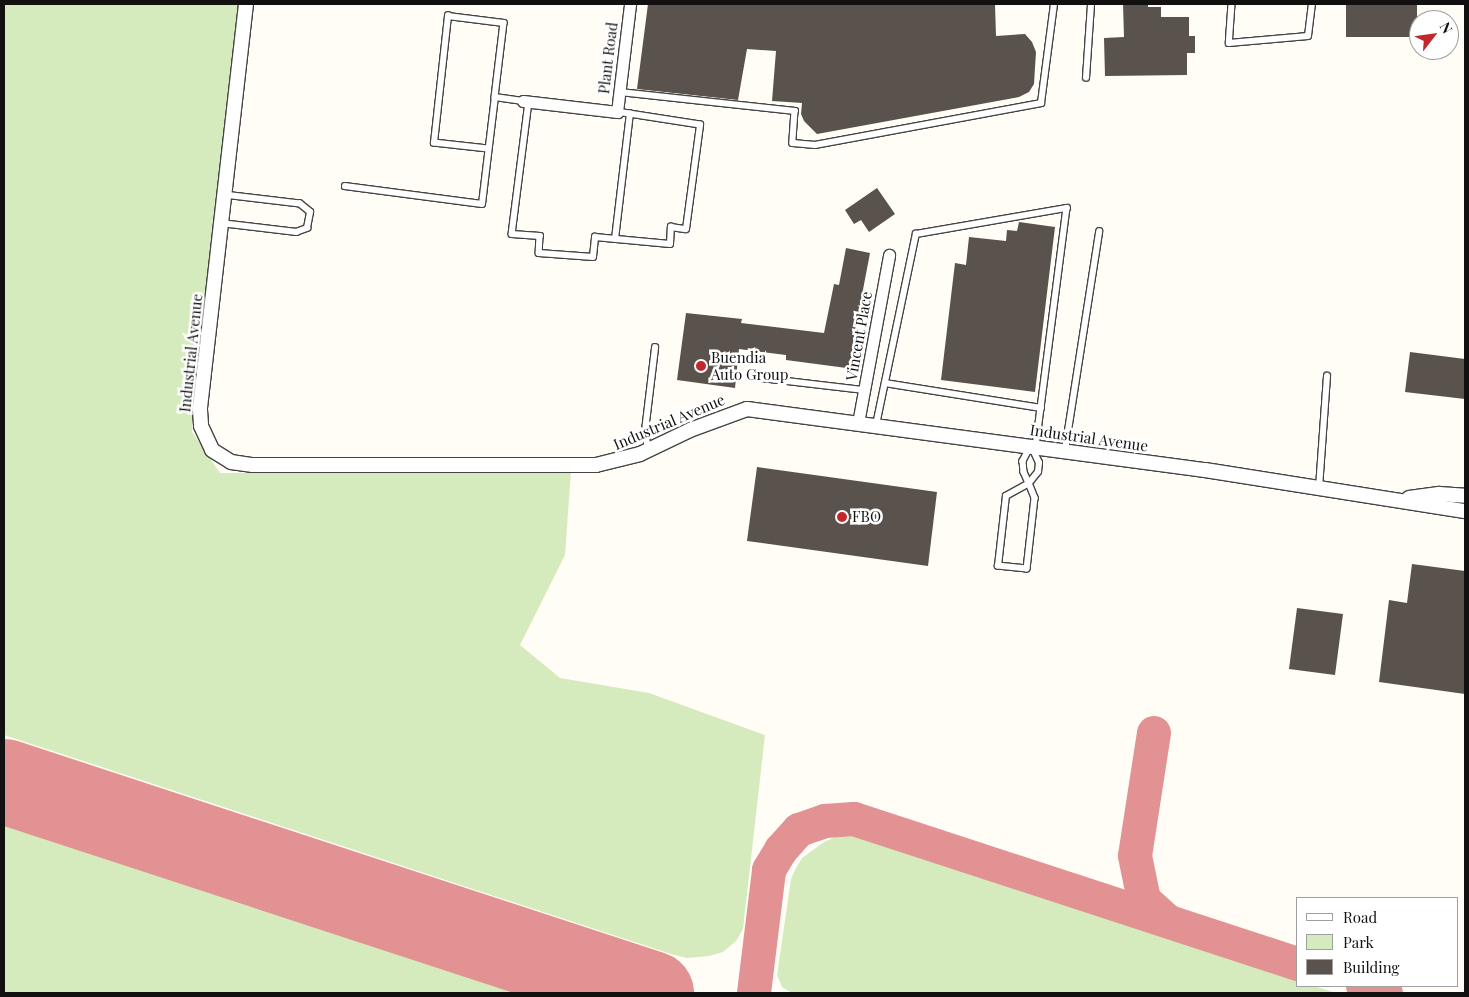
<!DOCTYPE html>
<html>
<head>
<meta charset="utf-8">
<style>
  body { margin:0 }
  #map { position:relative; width:1469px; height:997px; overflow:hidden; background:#fffdf5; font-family:"Playfair Display",serif }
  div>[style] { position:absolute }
  .green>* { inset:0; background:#d5ebbd }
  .taxiway>* { height:34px; margin:-17px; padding:0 17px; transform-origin:17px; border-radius:17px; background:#e29292 }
  .runway>* { height:85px; margin:-42.5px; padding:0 42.5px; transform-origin:42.5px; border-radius:42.5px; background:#e29292 }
  .building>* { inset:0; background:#5a524d }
  .roads { filter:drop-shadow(1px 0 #444) drop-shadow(-1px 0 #444) drop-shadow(0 1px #444) drop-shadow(0 -1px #444) }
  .service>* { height:5.5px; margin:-2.75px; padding:0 2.75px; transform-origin:2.75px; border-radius:2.75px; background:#fff }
  .minor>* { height:11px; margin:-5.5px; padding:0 5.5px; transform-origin:5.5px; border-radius:5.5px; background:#fff }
  .tertiary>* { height:14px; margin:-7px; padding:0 7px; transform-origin:7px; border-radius:7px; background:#fff }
  .dots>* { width:14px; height:14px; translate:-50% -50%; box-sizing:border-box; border:2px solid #fff; border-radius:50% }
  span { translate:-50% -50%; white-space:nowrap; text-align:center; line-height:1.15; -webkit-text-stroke:5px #fff; paint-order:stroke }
  .street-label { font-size:15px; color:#111 }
  .poi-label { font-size:15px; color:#111 }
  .left { translate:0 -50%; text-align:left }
  .frame { position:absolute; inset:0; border:5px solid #111; pointer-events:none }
  .legend { position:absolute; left:1296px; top:897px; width:162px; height:90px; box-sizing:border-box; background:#fff; border:1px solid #a0a0a0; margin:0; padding:6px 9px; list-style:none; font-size:15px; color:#111 }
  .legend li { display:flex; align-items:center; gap:10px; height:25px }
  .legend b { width:25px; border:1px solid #a0a0a0 }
  .north { position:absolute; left:1409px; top:10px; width:50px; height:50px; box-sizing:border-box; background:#fff; border:1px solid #a0a0a0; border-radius:50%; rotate:60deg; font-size:14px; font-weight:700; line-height:20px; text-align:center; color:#111 }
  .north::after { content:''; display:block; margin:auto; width:18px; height:22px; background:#c4262e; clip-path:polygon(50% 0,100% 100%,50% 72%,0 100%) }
</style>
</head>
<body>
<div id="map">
  <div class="green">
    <div style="clip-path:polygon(4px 4px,253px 4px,192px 432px,220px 473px,571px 471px,565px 555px,520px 645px,560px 678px,649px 693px,765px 735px,743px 929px,736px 941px,723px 952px,709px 956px,687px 958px,674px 955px,4px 735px)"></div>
    <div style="clip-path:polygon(4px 824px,523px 993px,4px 993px)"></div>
    <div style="clip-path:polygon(855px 835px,1298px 980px,1298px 986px,1314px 986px,1336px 993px,792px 993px,782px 987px,777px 975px,791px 879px,796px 868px,802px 858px,824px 842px,837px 836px)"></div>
  </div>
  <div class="taxiway">
    <div style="left:1154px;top:733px;width:124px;rotate:98.8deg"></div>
    <div style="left:1135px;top:856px;width:45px;rotate:78.4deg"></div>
    <div style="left:1144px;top:900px;width:31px;rotate:42deg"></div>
    <div style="left:1363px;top:986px;width:24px;rotate:17deg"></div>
    <div style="left:754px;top:993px;width:124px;rotate:-83deg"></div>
    <div style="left:769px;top:870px;width:23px;rotate:-59deg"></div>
    <div style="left:781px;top:850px;width:27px;rotate:-48deg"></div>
    <div style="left:799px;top:830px;width:28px;rotate:-19deg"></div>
    <div style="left:825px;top:821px;width:29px;rotate:-4deg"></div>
    <div style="left:854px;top:819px;width:467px;rotate:18.1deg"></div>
  </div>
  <div class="runway">
    <div style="left:4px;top:781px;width:681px;rotate:18.14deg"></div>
  </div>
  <div class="building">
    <div style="clip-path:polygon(648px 4px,995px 4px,996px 36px,1025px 34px,1032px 42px,1036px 52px,1034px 84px,1029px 92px,1019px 97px,817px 134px,804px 121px,801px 114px,802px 103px,772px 101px,776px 51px,747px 49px,738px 100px,637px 89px)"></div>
    <div style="clip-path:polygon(1123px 4px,1148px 4px,1148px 7px,1161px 7px,1161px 17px,1189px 17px,1189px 36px,1195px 36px,1195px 53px,1187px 53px,1187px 75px,1105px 76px,1104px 38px,1124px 37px)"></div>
    <div style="clip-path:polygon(1346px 4px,1417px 4px,1417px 37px,1346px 37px)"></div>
    <div style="clip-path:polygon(877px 188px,895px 214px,869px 232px,861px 220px,854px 224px,845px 210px)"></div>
    <div style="clip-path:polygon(1019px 222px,1055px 227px,1035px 392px,941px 380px,955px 263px,966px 265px,969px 237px,1006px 241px,1007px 230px,1017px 231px)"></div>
    <div style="clip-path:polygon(846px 248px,870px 253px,854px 337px,858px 338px,854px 369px,786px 360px,786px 355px,739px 349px,735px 388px,677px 380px,686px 313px,742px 319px,741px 323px,824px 333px,834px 284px,839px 285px)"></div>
    <div style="clip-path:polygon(1410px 352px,1465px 359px,1465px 399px,1405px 392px)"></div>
    <div style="clip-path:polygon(757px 467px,937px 492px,928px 566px,747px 541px)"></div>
    <div style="clip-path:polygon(1412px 564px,1465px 571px,1465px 694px,1379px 682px,1389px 600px,1407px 603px)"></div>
    <div style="clip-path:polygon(1297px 608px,1343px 614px,1335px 675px,1289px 669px)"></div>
  </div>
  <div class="roads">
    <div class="service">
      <div style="left:1232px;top:4px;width:39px;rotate:94deg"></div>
      <div style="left:1229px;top:43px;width:79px;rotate:-5.1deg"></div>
      <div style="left:1308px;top:36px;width:32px;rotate:-83deg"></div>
      <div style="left:1086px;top:78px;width:74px;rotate:-86.1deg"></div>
      <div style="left:620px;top:92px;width:176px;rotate:6.2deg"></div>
      <div style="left:795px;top:111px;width:32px;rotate:94deg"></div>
      <div style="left:793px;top:143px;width:22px;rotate:5deg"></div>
      <div style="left:815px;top:145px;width:230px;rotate:-10.5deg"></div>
      <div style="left:1041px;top:103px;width:100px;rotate:-82.5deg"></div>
      <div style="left:529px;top:102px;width:133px;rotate:97.3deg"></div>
      <div style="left:512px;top:234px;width:28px;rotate:4deg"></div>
      <div style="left:540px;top:236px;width:17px;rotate:93deg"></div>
      <div style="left:539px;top:253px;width:54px;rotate:4.2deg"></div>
      <div style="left:593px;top:257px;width:20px;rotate:-84deg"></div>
      <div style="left:595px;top:237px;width:75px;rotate:5.3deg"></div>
      <div style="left:670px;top:244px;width:17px;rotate:-87deg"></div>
      <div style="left:671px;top:227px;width:15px;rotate:8deg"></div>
      <div style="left:686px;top:229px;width:105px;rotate:-82.3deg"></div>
      <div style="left:700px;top:125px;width:84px;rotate:-171.1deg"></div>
      <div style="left:488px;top:149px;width:54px;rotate:-173.7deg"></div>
      <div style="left:434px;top:143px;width:128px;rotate:-83.7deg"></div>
      <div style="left:448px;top:16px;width:56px;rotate:7.1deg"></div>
      <div style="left:504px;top:23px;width:75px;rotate:96.9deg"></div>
      <div style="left:345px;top:186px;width:138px;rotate:7.5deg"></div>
      <div style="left:482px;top:204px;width:108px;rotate:-83.1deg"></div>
      <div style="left:495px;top:97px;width:28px;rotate:8deg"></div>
      <div style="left:221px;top:223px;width:76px;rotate:6.8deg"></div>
      <div style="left:296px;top:232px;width:12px;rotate:-20deg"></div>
      <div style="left:307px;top:228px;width:16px;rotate:-79deg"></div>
      <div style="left:310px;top:212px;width:13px;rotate:-141deg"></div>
      <div style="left:300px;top:204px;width:76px;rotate:-173.2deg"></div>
      <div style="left:615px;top:239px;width:126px;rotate:-83.2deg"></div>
      <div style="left:753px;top:377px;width:112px;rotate:6.7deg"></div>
      <div style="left:885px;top:383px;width:158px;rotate:9.1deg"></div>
      <div style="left:876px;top:425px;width:195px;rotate:-78.2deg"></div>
      <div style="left:916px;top:234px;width:153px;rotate:-9.8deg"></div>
      <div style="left:1067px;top:208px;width:241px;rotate:97.4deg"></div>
      <div style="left:1030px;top:448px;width:15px;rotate:118deg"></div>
      <div style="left:1023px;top:461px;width:11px;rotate:85deg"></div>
      <div style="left:1024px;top:472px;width:12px;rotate:66deg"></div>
      <div style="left:1029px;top:483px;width:16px;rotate:68deg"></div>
      <div style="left:1035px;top:498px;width:71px;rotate:96.4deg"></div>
      <div style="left:1027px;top:569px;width:29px;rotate:-174deg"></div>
      <div style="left:998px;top:566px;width:70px;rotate:-83.5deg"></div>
      <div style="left:1006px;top:496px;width:26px;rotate:-29deg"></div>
      <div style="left:1029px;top:483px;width:14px;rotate:-51deg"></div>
      <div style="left:1038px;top:472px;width:9px;rotate:-84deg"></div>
      <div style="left:1039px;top:463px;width:17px;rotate:-115deg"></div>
      <div style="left:648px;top:450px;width:19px;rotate:-99deg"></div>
      <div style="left:645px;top:431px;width:84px;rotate:-83.1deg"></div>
      <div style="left:1065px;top:450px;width:221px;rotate:-81.1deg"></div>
      <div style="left:1319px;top:488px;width:112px;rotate:-85.9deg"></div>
    </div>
    <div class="minor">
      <div style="left:523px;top:101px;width:95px;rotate:6.7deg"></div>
      <div style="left:617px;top:112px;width:109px;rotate:-83.1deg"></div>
      <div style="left:858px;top:423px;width:171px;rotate:-79.5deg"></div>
    </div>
    <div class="tertiary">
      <div style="left:246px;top:4px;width:409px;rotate:96.5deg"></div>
      <div style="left:200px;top:410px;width:16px;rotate:86deg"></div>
      <div style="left:201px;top:426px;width:26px;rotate:65deg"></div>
      <div style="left:212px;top:450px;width:22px;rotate:32deg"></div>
      <div style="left:231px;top:462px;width:22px;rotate:8deg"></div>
      <div style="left:253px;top:465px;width:343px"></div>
      <div style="left:596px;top:465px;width:45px;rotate:-14deg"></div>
      <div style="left:640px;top:454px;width:55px;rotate:-25.6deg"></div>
      <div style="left:690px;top:430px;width:61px;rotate:-20.2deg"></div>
      <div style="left:747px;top:409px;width:462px;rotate:7.6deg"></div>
      <div style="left:1205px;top:470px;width:263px;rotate:9deg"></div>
      <div style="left:1409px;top:498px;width:30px;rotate:-8deg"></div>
      <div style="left:1439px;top:494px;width:26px;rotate:4deg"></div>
    </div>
  </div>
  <div class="dots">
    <div style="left:701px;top:366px;background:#c4262e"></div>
    <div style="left:842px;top:517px;background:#c4262e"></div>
  </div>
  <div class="street-label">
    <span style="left:608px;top:58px;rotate:-83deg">Plant Road</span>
    <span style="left:859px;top:336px;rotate:-80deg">Vincent Place</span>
    <span style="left:191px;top:353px;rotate:-84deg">Industrial Avenue</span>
    <span style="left:669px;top:422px;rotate:-23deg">Industrial Avenue</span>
    <span style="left:1089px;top:438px;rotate:8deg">Industrial Avenue</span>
  </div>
  <div class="poi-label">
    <span class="left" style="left:711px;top:366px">Buendia<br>Auto Group</span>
    <span class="left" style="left:852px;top:517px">FBO</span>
  </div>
  <div class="frame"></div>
  <ul class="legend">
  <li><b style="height:6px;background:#fff"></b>Road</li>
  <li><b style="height:14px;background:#d5ebbd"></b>Park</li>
  <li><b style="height:14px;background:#5a524d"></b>Building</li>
  </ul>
  <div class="north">N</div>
</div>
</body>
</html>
